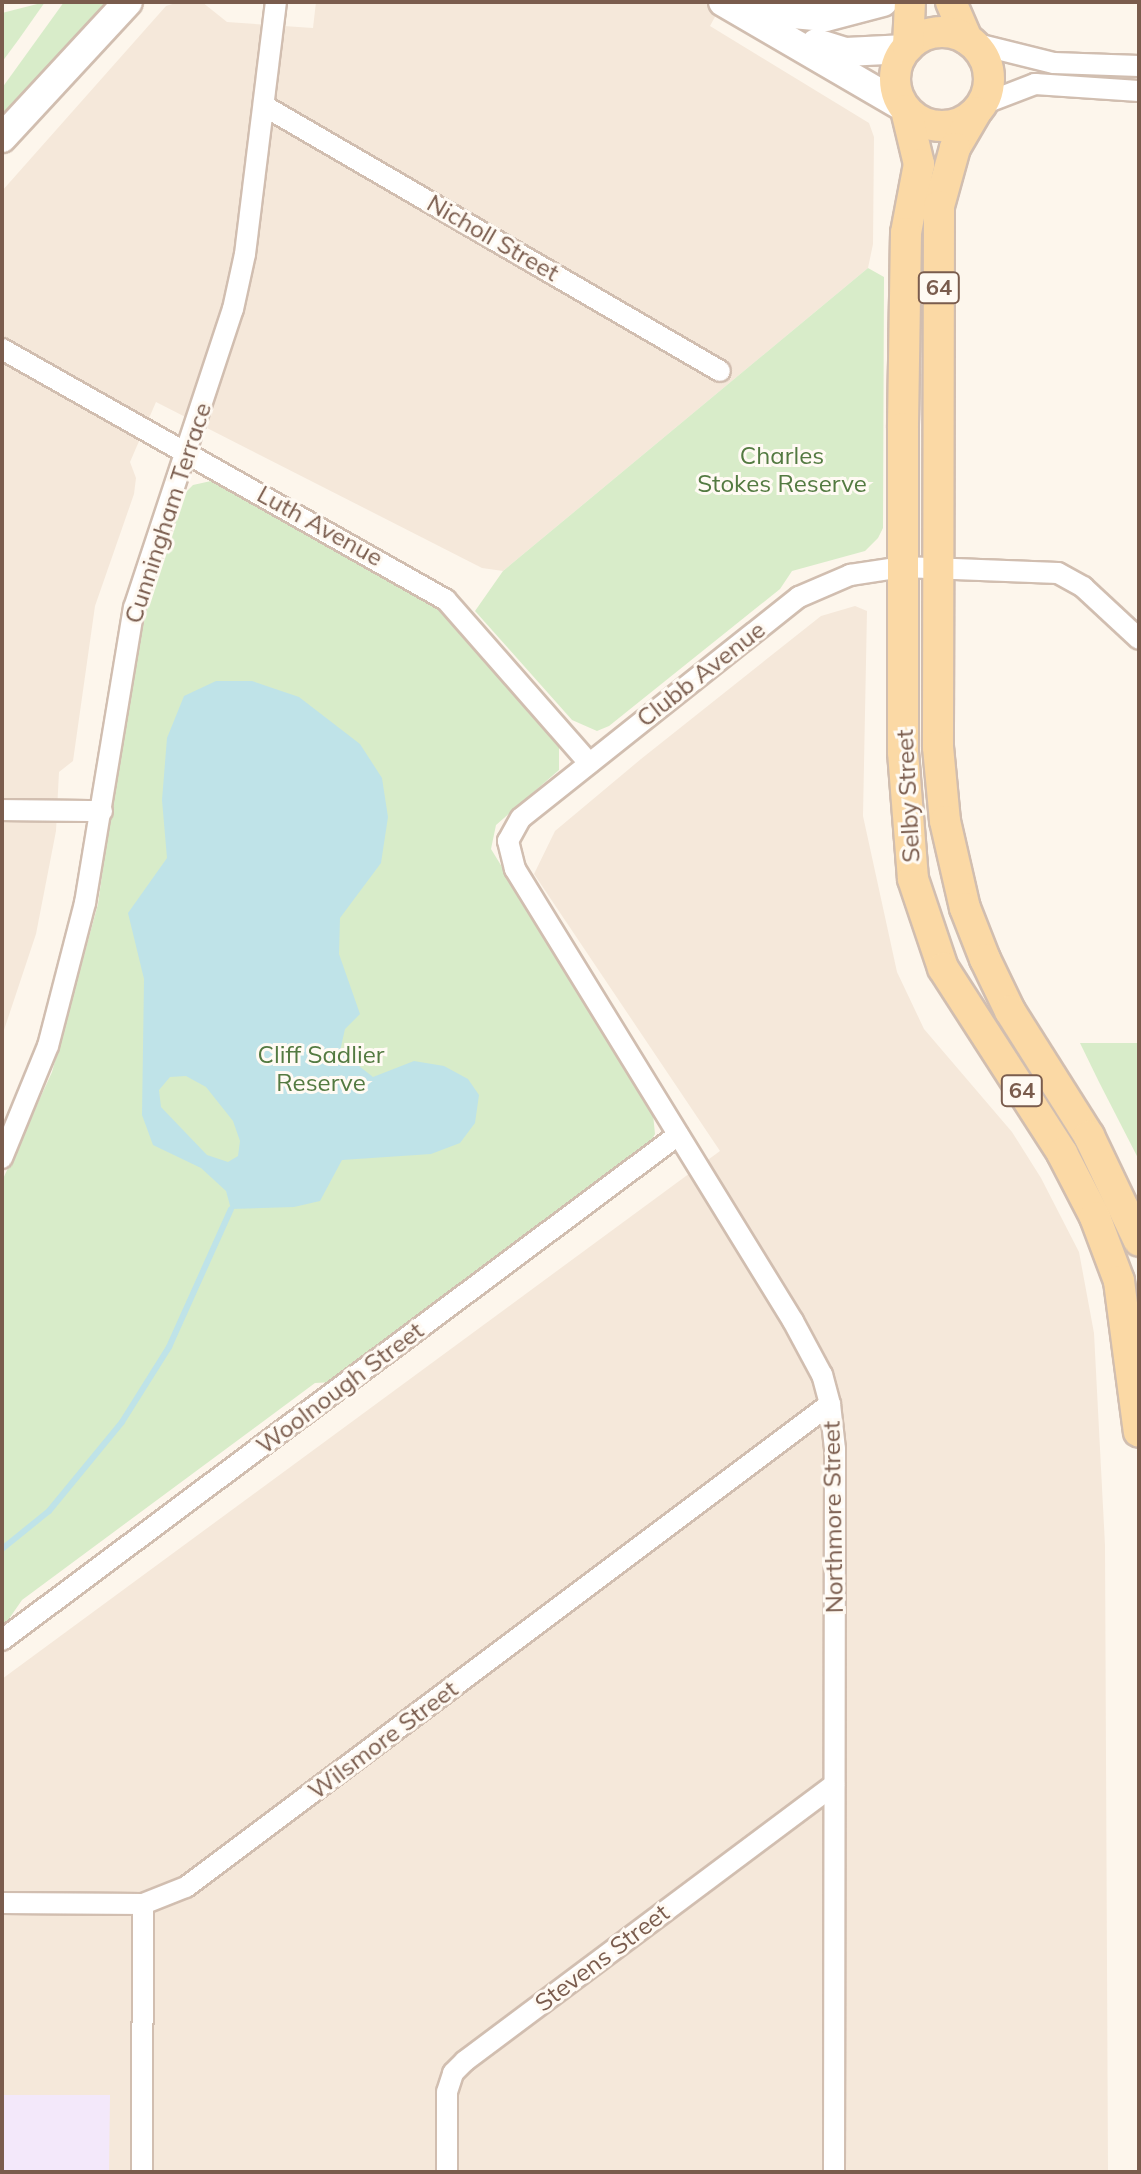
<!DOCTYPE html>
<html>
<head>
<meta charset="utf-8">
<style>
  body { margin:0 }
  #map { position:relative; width:1141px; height:2174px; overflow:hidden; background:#fdf6ec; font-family:Mulish,sans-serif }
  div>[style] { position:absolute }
  .residential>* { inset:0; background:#f5e8da }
  .education>* { inset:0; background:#f3e8fa }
  .green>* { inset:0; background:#d8ecc9 }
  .water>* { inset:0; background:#bfe3e8 }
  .stream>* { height:6px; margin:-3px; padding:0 3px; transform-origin:3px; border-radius:3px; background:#bfe3e8 }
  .roads { filter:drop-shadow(2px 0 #d1beb0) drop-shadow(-2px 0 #d1beb0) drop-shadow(0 2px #d1beb0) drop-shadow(0 -2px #d1beb0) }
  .street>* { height:20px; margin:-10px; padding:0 10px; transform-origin:10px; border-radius:10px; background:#fff }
  .secondary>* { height:28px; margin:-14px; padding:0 14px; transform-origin:14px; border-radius:14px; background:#fff }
  .primary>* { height:30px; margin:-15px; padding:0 15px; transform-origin:15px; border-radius:15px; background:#fbd9a5 }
  .primary>.ring { margin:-15px; padding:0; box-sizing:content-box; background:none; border:30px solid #fbd9a5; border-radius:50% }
  span { translate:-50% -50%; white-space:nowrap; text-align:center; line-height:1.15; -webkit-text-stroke:6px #fffaf3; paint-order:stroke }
  .shield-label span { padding:2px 6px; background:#fffaf3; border:2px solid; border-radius:6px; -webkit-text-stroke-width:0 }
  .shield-label { font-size:22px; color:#7a5c4d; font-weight:700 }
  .street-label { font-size:24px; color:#7a5c4d }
  .park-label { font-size:24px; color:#537a41 }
  .frame { position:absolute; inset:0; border:4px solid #7a5c4d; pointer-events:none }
</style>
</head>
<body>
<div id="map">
  <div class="residential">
    <div style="clip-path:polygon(179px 2px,202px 2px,227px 22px,313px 28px,316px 2px,723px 2px,710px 26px,869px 123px,874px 137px,873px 244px,868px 268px,503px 571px,482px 568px,156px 402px,130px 462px,136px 478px,134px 494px,95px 606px,73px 761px,59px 772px,56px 831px,36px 934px,2px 1036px,2px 191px,166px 6px)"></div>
    <div style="clip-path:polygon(855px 606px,867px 611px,863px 816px,897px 972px,924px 1029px,1012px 1132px,1041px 1178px,1079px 1252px,1094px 1333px,1105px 1545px,1108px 2172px,109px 2172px,109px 2095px,2px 2095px,2px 1679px,720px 1151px,534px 874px,555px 831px,641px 759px,821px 616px)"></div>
  </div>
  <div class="education">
    <div style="clip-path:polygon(2px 2095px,110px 2095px,109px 2172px,2px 2172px)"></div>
  </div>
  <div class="green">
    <div style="clip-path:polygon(45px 2px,19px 39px,2px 62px,2px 13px)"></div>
    <div style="clip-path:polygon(64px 2px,111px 2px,2px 116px,2px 88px)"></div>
    <div style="clip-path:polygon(868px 268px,884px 277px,883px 528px,878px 538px,865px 551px,792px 571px,780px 589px,609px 726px,597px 731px,572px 720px,475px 611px,503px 571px)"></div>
    <div style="clip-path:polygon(211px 481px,383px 568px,436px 606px,559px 745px,559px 770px,496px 825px,491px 849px,653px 1114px,655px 1134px,647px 1147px,333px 1382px,315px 1383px,22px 1600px,2px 1629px,2px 1181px,52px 1072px,98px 904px,128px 685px,159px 561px,180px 498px,193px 485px)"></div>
    <div style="clip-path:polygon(1080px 1043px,1139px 1043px,1139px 1160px,1099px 1082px)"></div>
  </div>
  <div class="water">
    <div style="clip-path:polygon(evenodd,216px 681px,252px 681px,299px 697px,360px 744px,382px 778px,388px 817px,381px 863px,340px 918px,339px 954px,360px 1014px,345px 1029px,340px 1051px,373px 1077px,414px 1061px,444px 1066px,468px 1079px,479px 1095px,475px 1123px,460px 1143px,431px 1154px,342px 1160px,320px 1201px,294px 1207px,231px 1209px,226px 1191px,201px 1168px,153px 1145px,142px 1115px,144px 979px,128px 913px,167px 858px,162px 800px,167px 738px,184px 696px,216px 681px,186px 1076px,206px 1087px,233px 1121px,240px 1141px,238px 1156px,228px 1162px,207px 1155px,161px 1107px,159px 1090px,170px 1077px,186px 1076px)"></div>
  </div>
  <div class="stream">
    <div style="left:2px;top:1549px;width:60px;rotate:-39deg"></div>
    <div style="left:49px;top:1511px;width:115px;rotate:-50.6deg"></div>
    <div style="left:122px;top:1422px;width:89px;rotate:-57.9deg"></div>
    <div style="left:169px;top:1347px;width:151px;rotate:-65.8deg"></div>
  </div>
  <div class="roads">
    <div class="street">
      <div style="left:973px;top:43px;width:83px;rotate:13.9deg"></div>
      <div style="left:1054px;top:63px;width:85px;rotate:2deg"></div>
      <div style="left:983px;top:104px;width:56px;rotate:-21deg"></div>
      <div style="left:1035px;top:84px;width:104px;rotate:3.9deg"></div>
      <div style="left:266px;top:107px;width:525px;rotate:30.18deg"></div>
      <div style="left:2px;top:349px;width:510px;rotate:29.48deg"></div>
      <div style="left:446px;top:600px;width:217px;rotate:48.7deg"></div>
      <div style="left:2px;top:810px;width:100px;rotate:0.6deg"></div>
      <div style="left:2px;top:1158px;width:121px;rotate:-67.7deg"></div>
      <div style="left:48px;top:1046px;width:148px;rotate:-75.5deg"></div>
      <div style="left:85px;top:903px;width:299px;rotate:-80.6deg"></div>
      <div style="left:134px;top:608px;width:315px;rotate:-71.7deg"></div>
      <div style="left:233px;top:309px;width:56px;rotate:-77.7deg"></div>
      <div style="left:245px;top:254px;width:254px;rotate:-83deg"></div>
      <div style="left:2px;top:1640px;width:844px;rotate:-36.76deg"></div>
      <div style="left:2px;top:1903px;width:141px;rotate:0.4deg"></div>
      <div style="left:143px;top:1904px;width:46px;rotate:-21.6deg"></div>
      <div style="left:186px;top:1887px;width:805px;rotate:-36.87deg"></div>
      <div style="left:142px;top:2172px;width:268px;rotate:-89.8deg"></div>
      <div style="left:447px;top:2172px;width:80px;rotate:-90deg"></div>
      <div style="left:447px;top:2092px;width:20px;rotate:-72deg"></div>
      <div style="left:453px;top:2073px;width:17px;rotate:-45deg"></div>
      <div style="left:465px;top:2061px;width:461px;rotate:-36.8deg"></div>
      <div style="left:834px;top:2172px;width:723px;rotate:-89.92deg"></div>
      <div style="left:835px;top:1449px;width:45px;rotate:-96.3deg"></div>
      <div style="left:830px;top:1404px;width:30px;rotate:-105deg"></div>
      <div style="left:822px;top:1375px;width:61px;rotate:-118.2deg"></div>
      <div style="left:793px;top:1321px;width:531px;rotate:-121.59deg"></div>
      <div style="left:515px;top:869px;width:29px;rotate:-104deg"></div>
      <div style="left:508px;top:841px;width:26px;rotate:-61deg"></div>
      <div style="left:521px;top:818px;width:355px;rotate:-38.5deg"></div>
      <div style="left:799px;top:597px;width:56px;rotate:-23.3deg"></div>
      <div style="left:850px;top:575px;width:54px;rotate:-8.6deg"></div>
      <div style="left:903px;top:567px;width:155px;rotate:2.2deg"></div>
      <div style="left:1058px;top:573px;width:29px;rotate:29deg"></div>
      <div style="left:1083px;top:587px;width:76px;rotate:42.9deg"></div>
    </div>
    <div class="secondary">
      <div style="left:723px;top:2px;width:211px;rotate:30.2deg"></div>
      <div style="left:739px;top:9px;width:87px;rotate:5.3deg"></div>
      <div style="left:826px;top:17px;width:59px;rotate:-14.7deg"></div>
      <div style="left:816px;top:43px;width:31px;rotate:17deg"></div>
      <div style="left:846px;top:52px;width:60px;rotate:-2.9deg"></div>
      <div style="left:2px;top:138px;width:185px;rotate:-47.2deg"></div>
    </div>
    <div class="primary">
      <div style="left:951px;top:2px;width:40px;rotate:66.6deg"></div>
      <div class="ring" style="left:895px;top:32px;width:64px;height:64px"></div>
      <div style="left:908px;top:47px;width:45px;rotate:-87.5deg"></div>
      <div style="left:906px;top:110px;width:56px;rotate:76.5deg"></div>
      <div style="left:919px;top:164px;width:70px;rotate:100.7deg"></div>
      <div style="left:906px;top:233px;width:195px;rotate:90.9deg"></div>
      <div style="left:903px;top:428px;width:324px;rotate:90deg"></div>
      <div style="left:903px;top:752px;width:127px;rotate:85.5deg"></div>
      <div style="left:913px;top:879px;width:94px;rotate:71.4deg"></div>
      <div style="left:943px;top:968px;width:220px;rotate:57.2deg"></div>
      <div style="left:1062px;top:1153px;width:72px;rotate:62.7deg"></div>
      <div style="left:1095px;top:1217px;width:68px;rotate:69.4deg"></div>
      <div style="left:1119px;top:1281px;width:152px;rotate:82.5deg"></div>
      <div style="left:976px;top:112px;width:42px;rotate:120.3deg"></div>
      <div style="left:955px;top:148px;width:60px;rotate:105.4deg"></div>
      <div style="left:939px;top:206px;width:541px;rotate:90.11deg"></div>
      <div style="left:938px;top:747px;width:74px;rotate:84.6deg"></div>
      <div style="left:945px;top:821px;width:89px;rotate:77.1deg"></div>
      <div style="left:965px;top:908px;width:55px;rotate:68.6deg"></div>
      <div style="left:985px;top:959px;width:58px;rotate:64.3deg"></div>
      <div style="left:1010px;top:1011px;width:148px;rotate:57.7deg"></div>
      <div style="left:1089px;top:1136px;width:116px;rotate:64.5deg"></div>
    </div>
  </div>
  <div class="shield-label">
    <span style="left:939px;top:288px">64</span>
    <span style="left:1022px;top:1091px">64</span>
  </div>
  <div class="street-label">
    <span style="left:493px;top:238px;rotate:30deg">Nicholl Street</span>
    <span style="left:168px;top:513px;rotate:-72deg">Cunningham Terrace</span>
    <span style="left:320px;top:526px;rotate:29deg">Luth Avenue</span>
    <span style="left:701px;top:674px;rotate:-38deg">Clubb Avenue</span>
    <span style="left:908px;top:796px;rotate:-93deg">Selby Street</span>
    <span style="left:340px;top:1388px;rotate:-37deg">Woolnough Street</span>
    <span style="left:833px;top:1517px;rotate:-91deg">Northmore Street</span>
    <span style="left:383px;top:1740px;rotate:-37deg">Wilsmore Street</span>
    <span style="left:602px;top:1958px;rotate:-37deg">Stevens Street</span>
  </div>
  <div class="park-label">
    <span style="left:782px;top:470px">Charles<br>Stokes Reserve</span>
    <span style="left:321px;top:1069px">Cliff Sadlier<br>Reserve</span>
  </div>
  <div class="frame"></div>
</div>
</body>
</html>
